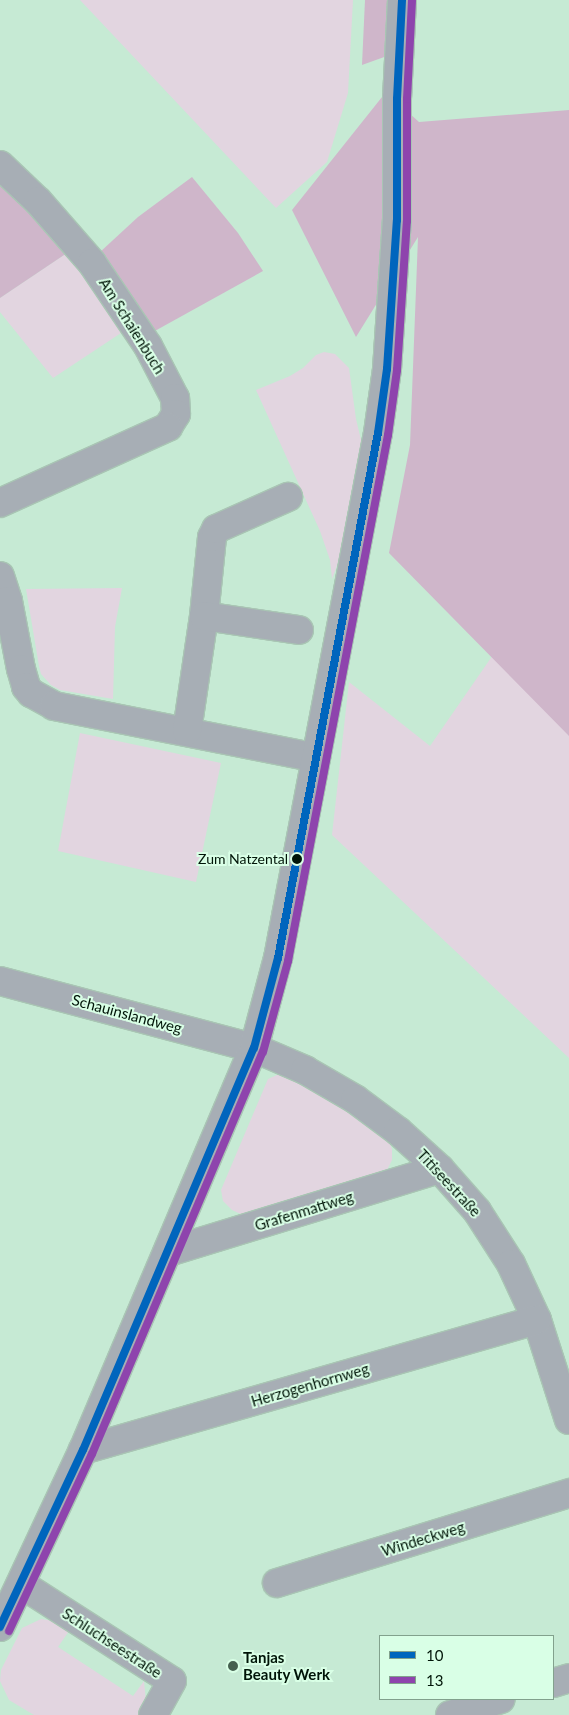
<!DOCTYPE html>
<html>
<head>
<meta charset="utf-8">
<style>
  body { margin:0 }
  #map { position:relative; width:569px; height:1715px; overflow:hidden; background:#c6ead4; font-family:Lato,sans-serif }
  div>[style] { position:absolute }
  .green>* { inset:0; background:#e2d5e0 }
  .forest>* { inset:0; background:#cfb6ca }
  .roads { filter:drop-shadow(1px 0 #a9c5b4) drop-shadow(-1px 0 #a9c5b4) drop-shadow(0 1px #a9c5b4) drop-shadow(0 -1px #a9c5b4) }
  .street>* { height:28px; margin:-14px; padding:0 14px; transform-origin:14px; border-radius:14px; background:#a7aeb5 }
  .bus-1>* { height:8px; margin:-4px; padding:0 4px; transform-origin:4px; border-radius:4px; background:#0065bd }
  .bus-2>* { height:8px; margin:-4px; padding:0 4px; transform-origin:4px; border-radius:4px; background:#8e44ad }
  .dots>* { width:14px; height:14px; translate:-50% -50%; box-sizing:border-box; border:2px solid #d9ffe6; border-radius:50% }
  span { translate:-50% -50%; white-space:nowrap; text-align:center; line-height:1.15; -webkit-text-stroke:4px #d9ffe6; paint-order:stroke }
  .bus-label { font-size:14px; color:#001508 }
  .right { translate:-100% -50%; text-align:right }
  .street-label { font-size:15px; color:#001508 }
  .poi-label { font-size:15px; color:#001508; font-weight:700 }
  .left { translate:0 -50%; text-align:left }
  .legend { position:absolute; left:379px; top:1635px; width:175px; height:65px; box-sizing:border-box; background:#d9ffe6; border:1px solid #82a18d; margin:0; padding:6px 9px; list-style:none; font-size:15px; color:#001508 }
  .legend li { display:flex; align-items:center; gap:10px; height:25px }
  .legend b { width:25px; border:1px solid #82a18d }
</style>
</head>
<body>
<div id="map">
  <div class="green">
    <div style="clip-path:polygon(80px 0,353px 0,348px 93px,327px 162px,276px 208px)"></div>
    <div style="clip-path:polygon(67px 253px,91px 281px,124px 331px,53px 378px,0 312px,0 298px)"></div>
    <div style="clip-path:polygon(324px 352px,335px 354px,349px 368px,356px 419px,362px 444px,362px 459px,345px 544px,332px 579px,330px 560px,320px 531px,256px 390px,290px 376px,303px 368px,316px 355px)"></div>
    <div style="clip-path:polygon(122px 588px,115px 627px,113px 699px,60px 690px,51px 685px,41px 674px,39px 666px,26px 589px)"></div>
    <div style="clip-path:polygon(495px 652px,569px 733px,569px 1058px,332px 835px,349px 682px,430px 746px)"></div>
    <div style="clip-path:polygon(80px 733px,221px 763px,196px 882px,58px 851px)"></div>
    <div style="clip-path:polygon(277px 1075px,291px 1075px,333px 1097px,388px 1138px,392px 1149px,392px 1160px,384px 1176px,243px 1215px,232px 1210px,223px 1201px,221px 1190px,268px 1079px)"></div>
    <div style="clip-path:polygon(41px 1619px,53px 1621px,69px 1631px,58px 1647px,133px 1696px,144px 1681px,146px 1702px,142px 1715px,34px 1715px,9px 1700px,0 1681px,1px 1670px,22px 1628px)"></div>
  </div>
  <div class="forest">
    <div style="clip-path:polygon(365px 0,393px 0,387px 56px,362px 65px)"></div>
    <div style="clip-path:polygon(386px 92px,419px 122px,569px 110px,569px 736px,389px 553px,410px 445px,418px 237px,356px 337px,292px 210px)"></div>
    <div style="clip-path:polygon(192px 177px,238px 233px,263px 271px,153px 332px,99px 253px,138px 217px)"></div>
    <div style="clip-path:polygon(0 183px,21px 202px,67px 253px,0 298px)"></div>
  </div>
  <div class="roads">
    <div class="street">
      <div style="left:0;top:165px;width:52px;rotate:43.5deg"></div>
      <div style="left:38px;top:201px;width:82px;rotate:48.9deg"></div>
      <div style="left:92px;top:263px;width:100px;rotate:56deg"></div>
      <div style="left:148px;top:346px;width:59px;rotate:62.6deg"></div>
      <div style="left:175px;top:398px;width:16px;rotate:86deg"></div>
      <div style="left:176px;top:414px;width:15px;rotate:122deg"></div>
      <div style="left:168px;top:427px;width:184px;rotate:155.7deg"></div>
      <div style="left:0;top:576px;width:26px;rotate:72deg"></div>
      <div style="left:8px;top:601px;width:69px;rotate:79.2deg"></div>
      <div style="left:21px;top:669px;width:19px;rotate:74deg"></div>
      <div style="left:26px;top:687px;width:8px;rotate:50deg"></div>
      <div style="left:31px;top:693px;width:26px;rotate:29deg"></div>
      <div style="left:54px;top:706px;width:267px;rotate:11.2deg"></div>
      <div style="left:204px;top:616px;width:79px;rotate:-84.2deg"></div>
      <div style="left:212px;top:537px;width:9px;rotate:-63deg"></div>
      <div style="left:216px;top:529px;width:79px;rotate:-24deg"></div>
      <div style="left:187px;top:731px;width:116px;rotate:-81.6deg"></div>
      <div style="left:204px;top:616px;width:96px;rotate:8.4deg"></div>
      <div style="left:0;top:981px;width:263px;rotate:14.8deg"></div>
      <div style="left:254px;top:1048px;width:56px;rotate:23.3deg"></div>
      <div style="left:305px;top:1070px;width:58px;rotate:30.1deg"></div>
      <div style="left:355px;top:1099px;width:54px;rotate:36.7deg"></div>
      <div style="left:398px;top:1131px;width:57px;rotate:42.1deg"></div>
      <div style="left:440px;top:1169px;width:56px;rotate:48.6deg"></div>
      <div style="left:477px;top:1211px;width:63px;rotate:57.3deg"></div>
      <div style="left:511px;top:1264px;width:62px;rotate:65.1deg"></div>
      <div style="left:537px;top:1320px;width:105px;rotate:72.3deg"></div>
      <div style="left:168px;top:1252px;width:284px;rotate:-17deg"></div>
      <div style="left:83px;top:1450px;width:472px;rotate:-16deg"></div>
      <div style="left:277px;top:1583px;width:306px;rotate:-17.1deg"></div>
      <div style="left:21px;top:1584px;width:179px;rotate:32.7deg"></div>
      <div style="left:172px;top:1681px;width:39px;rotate:119deg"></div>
      <div style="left:0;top:1627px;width:195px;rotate:-64.9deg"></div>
      <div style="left:83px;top:1450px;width:437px;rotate:-67deg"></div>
      <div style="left:254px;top:1048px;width:93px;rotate:-75.1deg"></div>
      <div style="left:278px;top:958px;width:534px;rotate:-79.22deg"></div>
      <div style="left:378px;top:433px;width:65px;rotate:-82deg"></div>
      <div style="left:387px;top:369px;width:149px;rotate:-86.2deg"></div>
      <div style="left:397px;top:220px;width:121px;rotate:-90deg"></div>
      <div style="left:397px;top:99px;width:99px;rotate:-87.1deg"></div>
      <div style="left:553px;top:1683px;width:17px;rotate:-17deg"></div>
      <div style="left:450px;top:1715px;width:53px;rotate:-17.4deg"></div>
    </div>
  </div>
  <div class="bus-1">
    <div style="left:0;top:1627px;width:195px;rotate:-64.9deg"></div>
    <div style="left:83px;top:1450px;width:437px;rotate:-67deg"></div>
    <div style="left:254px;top:1048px;width:93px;rotate:-75.1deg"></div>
    <div style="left:278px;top:958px;width:534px;rotate:-79.22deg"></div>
    <div style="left:378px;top:433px;width:65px;rotate:-82deg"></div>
    <div style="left:387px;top:369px;width:149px;rotate:-86.2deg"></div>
    <div style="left:397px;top:220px;width:121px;rotate:-90deg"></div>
    <div style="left:397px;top:99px;width:99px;rotate:-87.1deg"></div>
  </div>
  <div class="bus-2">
    <div style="left:9px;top:1631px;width:195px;rotate:-64.9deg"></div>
    <div style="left:92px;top:1454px;width:437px;rotate:-67deg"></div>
    <div style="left:263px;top:1052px;width:94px;rotate:-74.6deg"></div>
    <div style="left:288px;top:961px;width:535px;rotate:-79.24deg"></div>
    <div style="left:388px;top:435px;width:66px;rotate:-82.1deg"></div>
    <div style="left:397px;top:370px;width:149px;rotate:-86.2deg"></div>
    <div style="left:407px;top:221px;width:122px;rotate:-90deg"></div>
    <div style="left:407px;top:99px;width:98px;rotate:-87.1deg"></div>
  </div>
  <div class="dots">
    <div style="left:297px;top:859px;background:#001508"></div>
    <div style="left:233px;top:1666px;background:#45604f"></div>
  </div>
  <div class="bus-label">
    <span class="right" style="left:288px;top:859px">Zum Natzental</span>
  </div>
  <div class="street-label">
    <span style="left:132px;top:326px;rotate:58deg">Am Schaienbuch</span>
    <span style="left:127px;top:1014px;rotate:15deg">Schauinslandweg</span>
    <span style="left:449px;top:1183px;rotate:47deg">Titiseestraße</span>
    <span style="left:304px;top:1211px;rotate:-17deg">Grafenmattweg</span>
    <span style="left:310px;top:1385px;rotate:-16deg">Herzogenhornweg</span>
    <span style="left:423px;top:1539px;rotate:-17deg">Windeckweg</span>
    <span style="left:112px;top:1643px;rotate:33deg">Schluchseestraße</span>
  </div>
  <div class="poi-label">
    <span class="left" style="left:243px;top:1666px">Tanjas<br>Beauty Werk</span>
  </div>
  <ul class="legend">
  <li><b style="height:6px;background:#0065bd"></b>10</li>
  <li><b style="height:6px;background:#8e44ad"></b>13</li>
  </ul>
</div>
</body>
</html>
